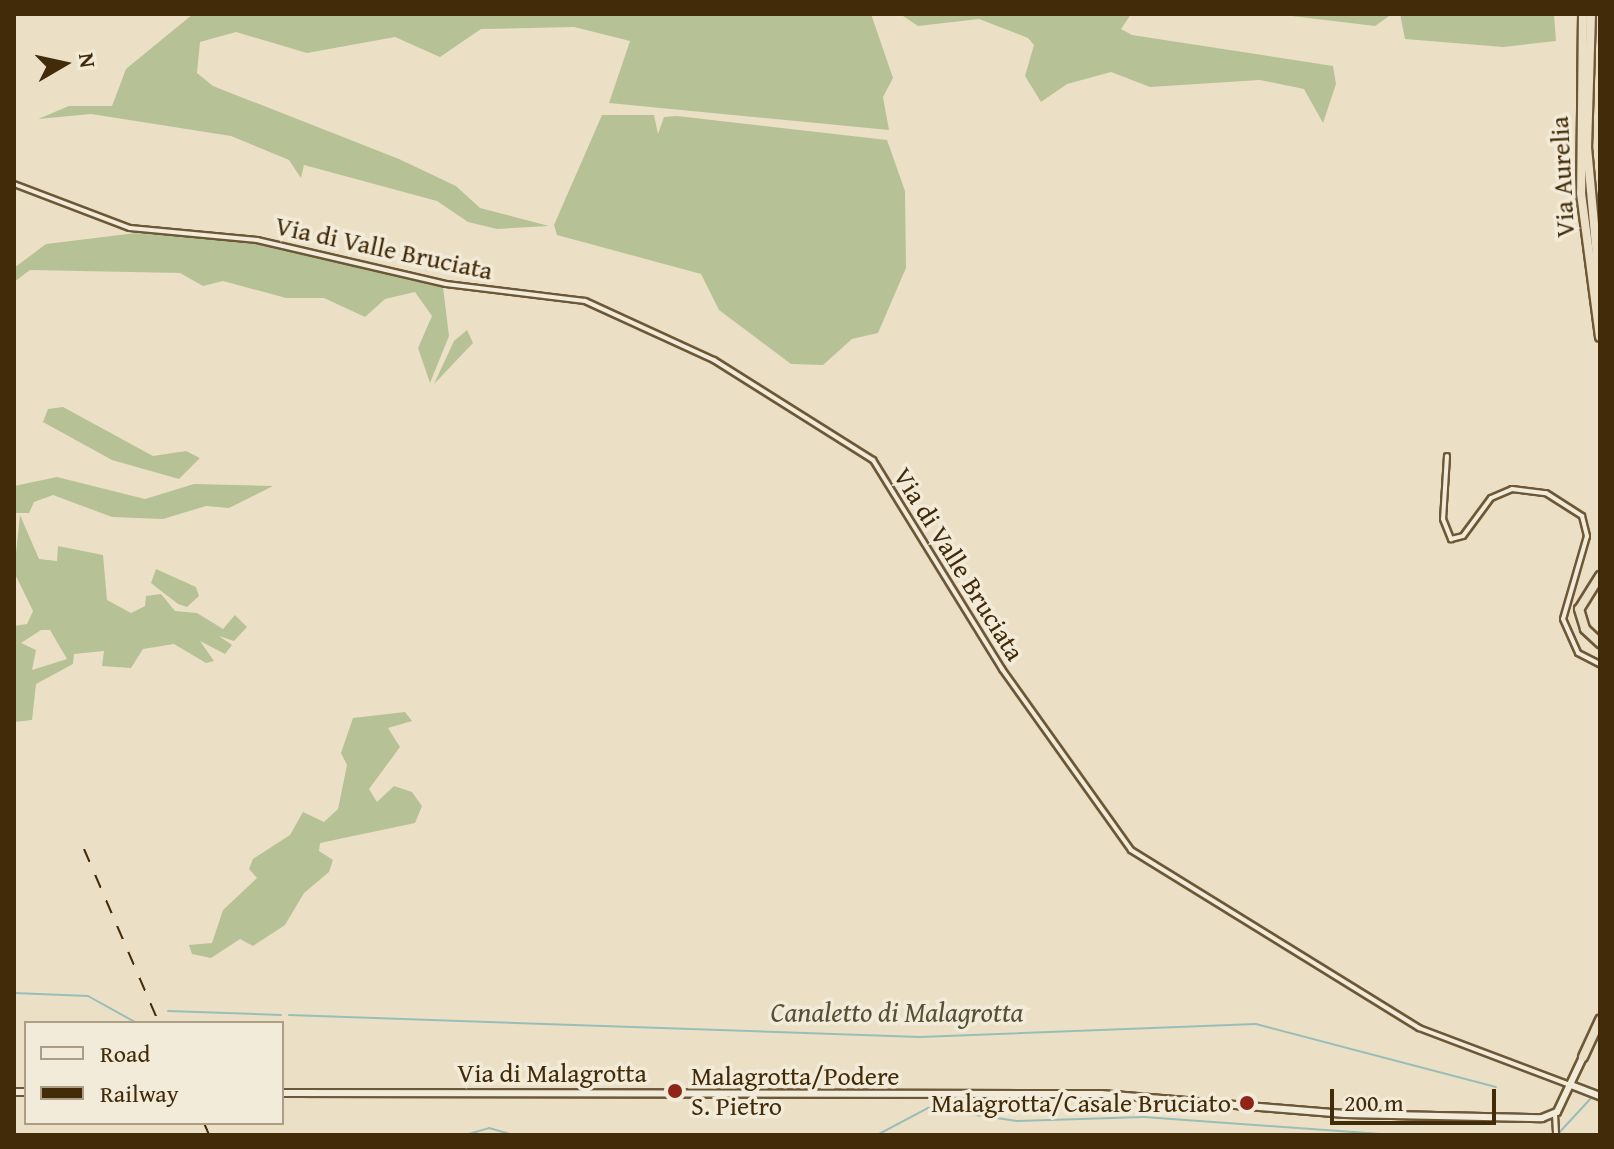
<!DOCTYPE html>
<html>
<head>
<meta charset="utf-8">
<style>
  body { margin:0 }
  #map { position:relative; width:1614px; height:1149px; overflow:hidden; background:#ebe0c5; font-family:"Gentium Book Plus",serif }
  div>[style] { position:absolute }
  .green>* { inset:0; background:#b6c296 }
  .stream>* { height:2px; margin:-1px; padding:0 1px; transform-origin:1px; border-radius:1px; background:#99bdb8 }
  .roads { filter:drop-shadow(2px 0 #6c5837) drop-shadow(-2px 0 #6c5837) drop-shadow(0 2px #6c5837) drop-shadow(0 -2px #6c5837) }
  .street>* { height:4px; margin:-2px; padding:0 2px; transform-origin:2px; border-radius:2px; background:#f2ebd9 }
  .secondary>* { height:6px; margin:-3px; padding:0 3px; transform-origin:3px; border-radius:3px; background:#f2ebd9 }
  .highway>* { height:8px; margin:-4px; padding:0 4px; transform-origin:4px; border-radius:4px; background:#ebe0c5 }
  .rail>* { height:2px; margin-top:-1px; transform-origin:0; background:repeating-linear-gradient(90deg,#422b08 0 14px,transparent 0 28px) }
  .dots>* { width:22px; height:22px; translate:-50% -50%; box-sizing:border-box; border:4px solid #f2ebd9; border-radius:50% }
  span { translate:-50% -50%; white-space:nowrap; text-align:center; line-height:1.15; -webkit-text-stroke:7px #f2ebd9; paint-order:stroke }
  .street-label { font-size:26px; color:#422b08 }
  .poi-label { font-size:26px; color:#422b08 }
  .left { translate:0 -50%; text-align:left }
  .right { translate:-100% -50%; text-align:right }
  .water-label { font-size:28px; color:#585034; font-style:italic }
  .frame { position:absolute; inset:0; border:16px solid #422b08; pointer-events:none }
  .legend { position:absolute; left:24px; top:1021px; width:260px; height:104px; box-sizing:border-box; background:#f2ebd9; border:2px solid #ac9e85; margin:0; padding:10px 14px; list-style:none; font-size:24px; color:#422b08 }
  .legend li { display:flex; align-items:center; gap:16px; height:40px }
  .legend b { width:40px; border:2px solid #ac9e85 }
  .north { position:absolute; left:24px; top:24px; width:80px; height:80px; -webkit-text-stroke:6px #f2ebd9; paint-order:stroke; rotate:81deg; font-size:22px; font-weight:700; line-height:32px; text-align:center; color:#422b08 }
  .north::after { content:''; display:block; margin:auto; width:28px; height:36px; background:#422b08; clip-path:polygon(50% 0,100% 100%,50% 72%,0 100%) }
  .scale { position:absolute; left:1330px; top:1089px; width:166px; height:36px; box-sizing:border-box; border:4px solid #422b08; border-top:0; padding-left:10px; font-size:24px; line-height:28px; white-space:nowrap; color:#422b08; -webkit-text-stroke:6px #f2ebd9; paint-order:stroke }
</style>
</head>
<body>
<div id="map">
  <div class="green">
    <div style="clip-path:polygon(193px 14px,871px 14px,893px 78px,883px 97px,889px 130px,609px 103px,630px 41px,574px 27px,481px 29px,440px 57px,395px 37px,307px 53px,236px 32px,200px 42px,197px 73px,213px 86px,399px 159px,456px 186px,480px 208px,549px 226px,497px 229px,468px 222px,437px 201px,304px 165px,301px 178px,289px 160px,231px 136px,91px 114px,38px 119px,69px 106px,112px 106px,126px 69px)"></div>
    <div style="clip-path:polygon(900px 14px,1131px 14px,1121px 29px,1132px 35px,1333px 66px,1336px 84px,1323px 123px,1304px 89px,1260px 80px,1150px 87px,1111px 72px,1067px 84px,1041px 102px,1025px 76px,1034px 45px,1028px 38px,979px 19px,918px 26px)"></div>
    <div style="clip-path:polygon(1275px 14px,1392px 14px,1375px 26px)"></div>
    <div style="clip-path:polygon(1400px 14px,1554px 14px,1556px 41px,1503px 47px,1405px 39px)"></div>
    <div style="clip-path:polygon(602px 115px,654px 115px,658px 134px,664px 117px,677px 116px,887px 140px,905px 191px,906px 268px,878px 333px,852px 339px,823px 365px,791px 364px,719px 310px,701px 274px,557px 235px,554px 225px)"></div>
    <div style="clip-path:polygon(136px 233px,258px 243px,443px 287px,449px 336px,430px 383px,418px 348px,432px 316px,415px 292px,385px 299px,365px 317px,324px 298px,286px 298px,223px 281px,203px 286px,180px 273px,30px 270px,14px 282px,14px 268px,46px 244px)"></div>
    <div style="clip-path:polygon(467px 330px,473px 343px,434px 384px,454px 341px)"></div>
    <div style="clip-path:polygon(63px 407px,153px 456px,186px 451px,200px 458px,179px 479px,112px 460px,43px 422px,48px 409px)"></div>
    <div style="clip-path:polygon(57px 477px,145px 499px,194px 484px,273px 486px,229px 508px,206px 506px,163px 519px,112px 517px,53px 495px,34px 502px,29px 513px,14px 513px,14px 486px)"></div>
    <div style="clip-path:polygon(evenodd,20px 515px,39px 559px,57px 561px,58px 546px,103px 555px,107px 600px,131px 613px,145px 606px,146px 596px,161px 594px,175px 611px,197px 613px,223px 629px,235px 615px,247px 627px,234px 641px,219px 636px,232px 645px,225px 654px,200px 641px,214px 661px,206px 663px,174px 644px,143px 649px,131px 668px,102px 666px,104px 651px,74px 654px,73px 664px,36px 684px,32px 720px,14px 722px,14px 626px,27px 624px,33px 611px,14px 572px,20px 515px,41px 630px,50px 630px,67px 659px,32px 670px,36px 650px,21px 643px,41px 630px)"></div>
    <div style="clip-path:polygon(156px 569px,196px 587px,199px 596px,187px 607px,178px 604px,151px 583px)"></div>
    <div style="clip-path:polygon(405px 712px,412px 721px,388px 728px,400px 747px,369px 789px,377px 802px,394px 786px,412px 792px,422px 806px,415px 823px,320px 843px,319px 851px,333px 860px,329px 872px,304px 893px,285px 925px,253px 946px,240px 939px,211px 958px,192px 954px,189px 945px,212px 943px,223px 910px,257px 878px,249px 869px,253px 859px,290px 835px,303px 812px,324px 822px,338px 809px,347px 765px,341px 753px,353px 718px)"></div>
  </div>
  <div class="stream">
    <div style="left:14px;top:993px;width:74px;rotate:2.3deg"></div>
    <div style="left:88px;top:996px;width:54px;rotate:29deg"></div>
    <div style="left:168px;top:1011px;width:113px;rotate:2deg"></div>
    <div style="left:289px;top:1015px;width:631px;rotate:2deg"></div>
    <div style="left:920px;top:1037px;width:336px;rotate:-2.2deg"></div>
    <div style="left:1256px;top:1024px;width:248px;rotate:14.7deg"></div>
    <div style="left:1599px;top:1090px;width:1px;rotate:-45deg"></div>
    <div style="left:465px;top:1135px;width:25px;rotate:-16deg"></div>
    <div style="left:489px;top:1128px;width:26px;rotate:16deg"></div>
    <div style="left:877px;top:1135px;width:58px;rotate:-27.9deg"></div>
    <div style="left:928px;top:1108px;width:90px;rotate:8.3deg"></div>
    <div style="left:1017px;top:1121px;width:127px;rotate:-1.8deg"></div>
    <div style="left:1144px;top:1117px;width:251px;rotate:4.1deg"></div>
    <div style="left:1557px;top:1135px;width:53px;rotate:-47.3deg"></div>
  </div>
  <div class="roads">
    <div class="street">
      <div style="left:14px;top:184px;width:124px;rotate:20.8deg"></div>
      <div style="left:130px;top:228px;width:128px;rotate:5.4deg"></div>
      <div style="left:257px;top:240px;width:194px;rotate:13.1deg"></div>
      <div style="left:446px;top:284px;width:140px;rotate:7deg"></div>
      <div style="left:585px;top:301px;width:142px;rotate:24.6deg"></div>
      <div style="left:714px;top:360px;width:188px;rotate:32.2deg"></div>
      <div style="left:873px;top:460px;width:246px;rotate:58.3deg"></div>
      <div style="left:1002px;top:669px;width:222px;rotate:54.5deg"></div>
      <div style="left:1131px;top:850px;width:339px;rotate:31.7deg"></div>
      <div style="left:1419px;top:1028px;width:161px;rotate:20.7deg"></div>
      <div style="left:1447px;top:456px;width:63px;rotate:93.6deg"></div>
      <div style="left:1443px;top:519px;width:22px;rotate:68deg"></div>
      <div style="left:1451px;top:539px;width:12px;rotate:-14deg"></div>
      <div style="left:1463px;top:536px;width:47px;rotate:-53.6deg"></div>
      <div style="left:1491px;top:498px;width:23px;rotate:-23deg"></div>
      <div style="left:1512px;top:489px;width:34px;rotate:7deg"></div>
      <div style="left:1546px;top:493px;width:43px;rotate:32.6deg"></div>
      <div style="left:1582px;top:516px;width:21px;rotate:76deg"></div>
      <div style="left:1587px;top:536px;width:86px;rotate:106.1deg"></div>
      <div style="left:1563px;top:619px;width:37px;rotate:66deg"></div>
      <div style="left:1578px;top:653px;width:25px;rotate:27deg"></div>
      <div style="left:1555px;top:1114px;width:21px;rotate:87deg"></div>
    </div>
    <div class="secondary">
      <div style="left:1571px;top:1085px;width:31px;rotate:21deg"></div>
      <div style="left:14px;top:1092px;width:12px"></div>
      <div style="left:282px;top:1093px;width:819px;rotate:0.07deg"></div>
      <div style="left:1101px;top:1094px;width:245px;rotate:4.7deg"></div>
      <div style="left:1345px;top:1114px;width:197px;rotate:1.2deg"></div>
      <div style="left:1542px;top:1118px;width:16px;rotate:-22deg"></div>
      <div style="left:1557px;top:1112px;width:61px;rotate:-64.7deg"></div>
    </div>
    <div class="highway">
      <div style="left:1583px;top:14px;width:179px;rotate:90.6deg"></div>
      <div style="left:1581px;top:193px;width:145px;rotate:82.5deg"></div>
      <div style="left:1591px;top:14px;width:133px;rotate:91.7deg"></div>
      <div style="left:1587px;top:147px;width:143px;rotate:84.8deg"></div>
      <div style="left:1600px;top:576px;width:39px;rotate:122deg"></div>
      <div style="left:1579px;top:609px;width:21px;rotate:73deg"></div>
      <div style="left:1585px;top:629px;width:21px;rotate:43deg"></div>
      <div style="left:1583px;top:1057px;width:41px;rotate:-65.3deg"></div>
    </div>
  </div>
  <div class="rail">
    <div style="left:84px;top:849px;width:189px;rotate:66.7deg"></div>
    <div style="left:204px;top:1123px;width:13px;rotate:67deg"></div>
  </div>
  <div class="dots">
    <div style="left:675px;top:1091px;background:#8f2418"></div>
    <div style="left:1247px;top:1103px;background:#8f2418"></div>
  </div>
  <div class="street-label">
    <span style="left:1562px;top:177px;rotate:-93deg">Via Aurelia</span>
    <span style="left:384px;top:248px;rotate:12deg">Via di Valle Bruciata</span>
    <span style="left:959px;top:564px;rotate:58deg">Via di Valle Bruciata</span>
    <span style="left:552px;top:1073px">Via di Malagrotta</span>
  </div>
  <div class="poi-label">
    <span class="left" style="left:691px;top:1091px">Malagrotta/Podere<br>S. Pietro</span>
    <span class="right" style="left:1231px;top:1103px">Malagrotta/Casale Bruciato</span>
  </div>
  <div class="water-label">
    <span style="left:897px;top:1012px">Canaletto di Malagrotta</span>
  </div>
  <div class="frame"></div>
  <ul class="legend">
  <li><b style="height:10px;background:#f2ebd9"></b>Road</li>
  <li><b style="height:10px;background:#422b08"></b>Railway</li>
  </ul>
  <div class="north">N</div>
  <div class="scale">200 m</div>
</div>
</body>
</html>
